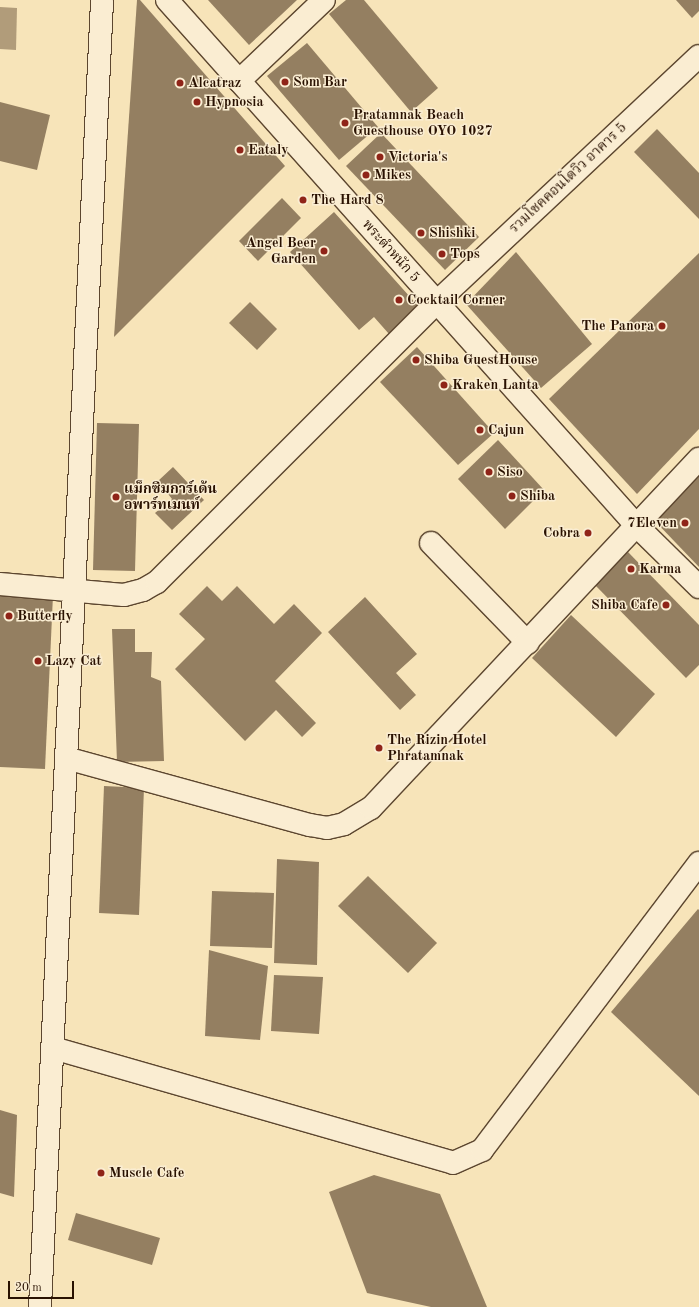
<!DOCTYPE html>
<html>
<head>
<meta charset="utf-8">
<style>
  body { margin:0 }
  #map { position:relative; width:699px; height:1307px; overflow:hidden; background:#f7e4b9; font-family:"Old Standard TT","Noto Serif Thai",serif }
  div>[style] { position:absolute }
  .water>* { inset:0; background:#b19c7a }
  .building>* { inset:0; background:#947f61 }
  .roads { filter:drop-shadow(1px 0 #5c462f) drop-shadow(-1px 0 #5c462f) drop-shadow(0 1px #5c462f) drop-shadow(0 -1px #5c462f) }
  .minor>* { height:22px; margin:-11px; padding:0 11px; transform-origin:11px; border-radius:11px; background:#faedd2 }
  .dots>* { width:11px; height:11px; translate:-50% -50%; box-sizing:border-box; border:2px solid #faedd2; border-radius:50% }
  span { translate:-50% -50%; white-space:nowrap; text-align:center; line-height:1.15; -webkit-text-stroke:3px #faedd2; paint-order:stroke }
  .poi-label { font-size:14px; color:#291101; font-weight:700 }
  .left { translate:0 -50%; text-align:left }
  .right { translate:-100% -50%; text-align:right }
  .street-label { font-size:14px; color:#291101 }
  .scale { position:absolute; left:8px; top:1281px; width:66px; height:18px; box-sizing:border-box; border:2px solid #291101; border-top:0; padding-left:5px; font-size:12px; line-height:14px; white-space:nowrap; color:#291101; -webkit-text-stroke:3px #faedd2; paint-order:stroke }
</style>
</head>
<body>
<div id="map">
  <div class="water">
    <div style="clip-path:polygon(0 7px,17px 8px,16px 50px,0 49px)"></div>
  </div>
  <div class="building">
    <div style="clip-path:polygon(137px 0,140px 0,285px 166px,114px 337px)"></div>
    <div style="clip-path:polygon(208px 0,297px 0,249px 45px)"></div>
    <div style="clip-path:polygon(346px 0,364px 0,438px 88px,411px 112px,329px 14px)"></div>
    <div style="clip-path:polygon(676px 0,699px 0,699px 11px,692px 18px)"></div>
    <div style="clip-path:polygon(307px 43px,378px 127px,339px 160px,267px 76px)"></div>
    <div style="clip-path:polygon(0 102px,50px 115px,37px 170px,0 161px)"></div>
    <div style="clip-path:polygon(657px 129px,699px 173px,699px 219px,634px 152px)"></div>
    <div style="clip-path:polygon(381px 133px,479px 237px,445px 270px,346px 166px)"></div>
    <div style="clip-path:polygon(282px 198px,301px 218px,258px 261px,239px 241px)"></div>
    <div style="clip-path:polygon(334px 212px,419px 307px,389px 334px,374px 317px,359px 330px,290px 252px)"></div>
    <div style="clip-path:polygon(516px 252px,592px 344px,541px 388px,466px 304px)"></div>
    <div style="clip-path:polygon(699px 253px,699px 429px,637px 494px,549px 399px)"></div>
    <div style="clip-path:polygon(250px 302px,277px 329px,257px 350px,229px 323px)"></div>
    <div style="clip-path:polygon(417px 347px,494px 433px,458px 465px,380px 382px)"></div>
    <div style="clip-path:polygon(97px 423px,139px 424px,135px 571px,93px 570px)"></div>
    <div style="clip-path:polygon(498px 440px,544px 490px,505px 529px,458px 479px)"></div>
    <div style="clip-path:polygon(173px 467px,204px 500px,172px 530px,155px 513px,172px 499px,158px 481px)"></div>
    <div style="clip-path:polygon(699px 471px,699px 567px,652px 518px)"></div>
    <div style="clip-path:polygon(628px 552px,699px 625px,699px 665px,686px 678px,595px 585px)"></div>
    <div style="clip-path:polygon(207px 586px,222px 601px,237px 586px,274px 624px,294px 604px,322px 633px,275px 681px,316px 723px,302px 737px,276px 710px,245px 741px,175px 669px,205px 639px,179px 614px)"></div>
    <div style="clip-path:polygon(0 593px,53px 595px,45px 769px,0 767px)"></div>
    <div style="clip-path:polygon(365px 597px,417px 654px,396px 673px,416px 695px,400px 710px,328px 632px)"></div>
    <div style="clip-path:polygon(571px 615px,655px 694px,616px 737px,532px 658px)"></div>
    <div style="clip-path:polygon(112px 629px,135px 629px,135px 652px,152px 652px,151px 677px,161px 681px,164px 761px,117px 762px)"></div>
    <div style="clip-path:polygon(104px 786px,144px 788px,139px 915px,99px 913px)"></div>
    <div style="clip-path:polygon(277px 859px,319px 862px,317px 965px,274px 963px)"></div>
    <div style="clip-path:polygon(368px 876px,437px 943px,408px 973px,338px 906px)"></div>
    <div style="clip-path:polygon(212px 891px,274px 893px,272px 948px,210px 946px)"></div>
    <div style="clip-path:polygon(698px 909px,699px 910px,699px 1096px,611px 1012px)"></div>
    <div style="clip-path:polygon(209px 950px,268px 966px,260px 1040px,205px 1036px)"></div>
    <div style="clip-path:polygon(274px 975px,323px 977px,319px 1034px,271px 1031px)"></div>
    <div style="clip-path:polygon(0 1110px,17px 1115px,14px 1197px,0 1193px)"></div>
    <div style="clip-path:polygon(374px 1175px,440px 1194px,487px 1307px,431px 1307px,367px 1293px,329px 1192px)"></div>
    <div style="clip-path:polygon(76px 1213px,160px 1238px,152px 1265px,68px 1240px)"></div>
  </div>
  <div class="roads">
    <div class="minor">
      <div style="left:167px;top:0;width:703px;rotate:48.23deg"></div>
      <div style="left:635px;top:524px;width:90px;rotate:44.5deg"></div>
      <div style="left:239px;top:81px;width:117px;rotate:-43.6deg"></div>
      <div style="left:431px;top:543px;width:139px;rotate:45.9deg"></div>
      <div style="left:0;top:584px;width:124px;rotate:5.1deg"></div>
      <div style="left:124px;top:595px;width:20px;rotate:-15deg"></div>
      <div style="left:143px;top:590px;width:16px;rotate:-30deg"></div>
      <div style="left:157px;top:582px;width:396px;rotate:-45deg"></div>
      <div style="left:437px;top:302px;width:359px;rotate:-43.2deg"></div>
      <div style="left:66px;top:758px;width:253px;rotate:15.4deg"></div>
      <div style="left:310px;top:825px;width:17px;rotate:10deg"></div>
      <div style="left:327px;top:828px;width:17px;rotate:-13deg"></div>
      <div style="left:344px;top:824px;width:31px;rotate:-31deg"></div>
      <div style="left:371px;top:808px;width:479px;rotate:-46.8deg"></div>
      <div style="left:53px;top:1048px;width:416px;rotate:16deg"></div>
      <div style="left:453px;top:1163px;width:32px;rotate:-24deg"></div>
      <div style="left:482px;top:1150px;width:360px;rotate:-52.9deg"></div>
      <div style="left:40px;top:1307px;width:1308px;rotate:-87.28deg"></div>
    </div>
  </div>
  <div class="dots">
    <div style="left:285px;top:82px;background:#8f2418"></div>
    <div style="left:180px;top:83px;background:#8f2418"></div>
    <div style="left:197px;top:102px;background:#8f2418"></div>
    <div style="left:345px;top:123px;background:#8f2418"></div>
    <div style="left:240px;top:150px;background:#8f2418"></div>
    <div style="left:380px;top:157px;background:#8f2418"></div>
    <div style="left:366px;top:175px;background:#8f2418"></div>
    <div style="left:303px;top:200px;background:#8f2418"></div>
    <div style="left:421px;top:233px;background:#8f2418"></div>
    <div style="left:324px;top:251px;background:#8f2418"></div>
    <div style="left:442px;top:254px;background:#8f2418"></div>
    <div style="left:399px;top:300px;background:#8f2418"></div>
    <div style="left:662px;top:326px;background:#8f2418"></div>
    <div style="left:416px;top:360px;background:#8f2418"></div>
    <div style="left:444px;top:385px;background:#8f2418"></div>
    <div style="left:480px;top:430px;background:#8f2418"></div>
    <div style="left:489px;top:472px;background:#8f2418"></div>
    <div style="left:512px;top:496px;background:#8f2418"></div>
    <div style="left:116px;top:497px;background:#8f2418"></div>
    <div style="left:685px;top:523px;background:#8f2418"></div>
    <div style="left:588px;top:533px;background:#8f2418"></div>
    <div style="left:631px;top:569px;background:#8f2418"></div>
    <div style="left:666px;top:605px;background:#8f2418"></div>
    <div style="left:9px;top:616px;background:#8f2418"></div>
    <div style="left:38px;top:661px;background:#8f2418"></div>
    <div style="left:379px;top:748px;background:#8f2418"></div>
    <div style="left:101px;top:1173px;background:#8f2418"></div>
  </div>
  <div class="poi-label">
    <span class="left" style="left:293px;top:82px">Som Bar</span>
    <span class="left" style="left:188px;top:83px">Alcatraz</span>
    <span class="left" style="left:205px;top:102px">Hypnosia</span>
    <span class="left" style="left:353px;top:123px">Pratamnak Beach<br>Guesthouse OYO 1027</span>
    <span class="left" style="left:248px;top:150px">Eataly</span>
    <span class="left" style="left:388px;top:157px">Victoria's</span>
    <span class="left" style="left:374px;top:175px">Mikes</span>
    <span class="left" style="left:311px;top:200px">The Hard 8</span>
    <span class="left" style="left:429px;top:233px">Shishki</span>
    <span class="right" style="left:316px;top:251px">Angel Beer<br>Garden</span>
    <span class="left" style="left:450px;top:254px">Tops</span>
    <span class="left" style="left:407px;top:300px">Cocktail Corner</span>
    <span class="right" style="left:654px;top:326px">The Panora</span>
    <span class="left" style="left:424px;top:360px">Shiba GuestHouse</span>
    <span class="left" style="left:452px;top:385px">Kraken Lanta</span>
    <span class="left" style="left:488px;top:430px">Cajun</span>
    <span class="left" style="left:497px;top:472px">Siso</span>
    <span class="left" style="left:124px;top:497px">แม็กซิมการ์เด้น<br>อพาร์ทเมนท์</span>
    <span class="left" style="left:520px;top:496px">Shiba</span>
    <span class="right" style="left:677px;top:523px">7Eleven</span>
    <span class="right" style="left:580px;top:533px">Cobra</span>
    <span class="left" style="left:639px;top:569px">Karma</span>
    <span class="right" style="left:658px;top:605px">Shiba Cafe</span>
    <span class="left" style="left:17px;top:616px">Butterfly</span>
    <span class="left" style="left:46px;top:661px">Lazy Cat</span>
    <span class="left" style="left:387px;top:748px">The Rizin Hotel<br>Phratamnak</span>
    <span class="left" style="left:109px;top:1173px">Muscle Cafe</span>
  </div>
  <div class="street-label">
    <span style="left:568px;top:178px;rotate:-43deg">รวมโชคคอนโดวิว อาคาร 5</span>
    <span style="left:391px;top:251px;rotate:48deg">พระตำหนัก 5</span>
  </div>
  <div class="scale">20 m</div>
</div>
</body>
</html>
